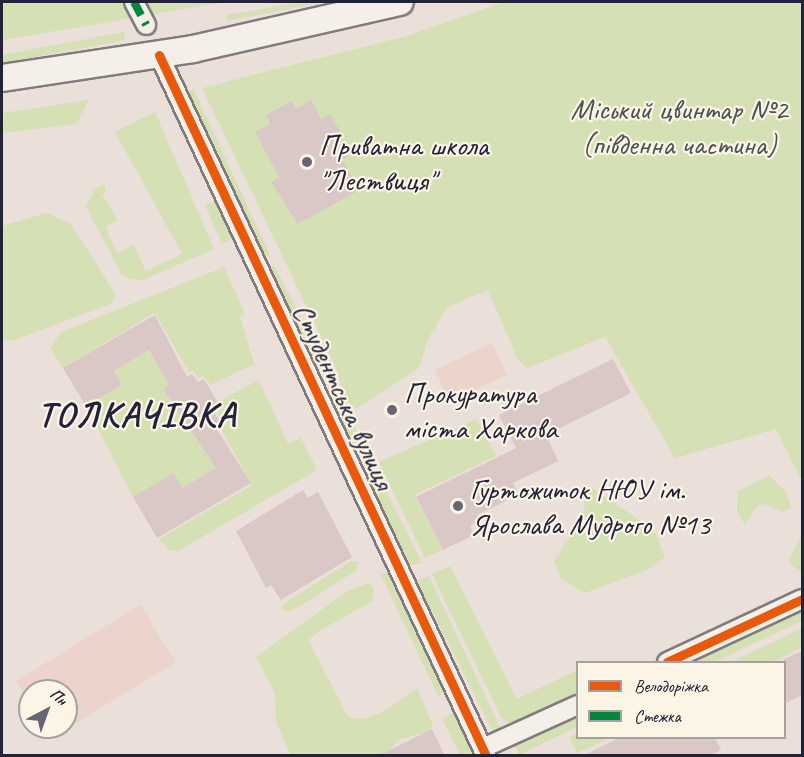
<!DOCTYPE html>
<html>
<head>
<meta charset="utf-8">
<style>
  body { margin:0 }
  #map { position:relative; width:804px; height:757px; overflow:hidden; background:#ebdfd9; font-family:Caveat,sans-serif }
  div>[style] { position:absolute }
  .built>* { inset:0; background:#ecd4cd }
  .green>* { inset:0; background:#d6e0b5 }
  .building>* { inset:0; background:#d9c8c5 }
  .roads { filter:drop-shadow(2px 0 #817b7e) drop-shadow(-2px 0 #817b7e) drop-shadow(0 2px #817b7e) drop-shadow(0 -2px #817b7e) }
  .street>* { height:18px; margin:-9px; padding:0 9px; transform-origin:9px; border-radius:9px; background:#f4efe9 }
  .secondary>* { height:26px; margin:-13px; padding:0 13px; transform-origin:13px; border-radius:13px; background:#f4efe9 }
  .quiet>* { height:8px; margin-top:-4px; transform-origin:0; background:repeating-linear-gradient(90deg,#00873e 0 15px,transparent 0 23px) }
  .cycleway>* { height:9px; margin:-4.5px; padding:0 4.5px; transform-origin:4.5px; border-radius:4.5px; background:#e8590c }
  .dots>* { width:16px; height:16px; translate:-50% -50%; box-sizing:border-box; border:3px solid #fcf5e5; border-radius:50% }
  span { translate:-50% -50%; white-space:nowrap; text-align:center; line-height:1.15; -webkit-text-stroke:4.5px #fcf5e5; paint-order:stroke }
  .park-label { font-size:30px; color:#4b5252 }
  .poi-label { font-size:30px; color:#22223b }
  .left { translate:0 -50%; text-align:left }
  .street-label { font-size:30px; color:#22223b }
  .district-label { font-size:36px; color:#22223b; font-weight:700; letter-spacing:1.5px }
  .frame { position:absolute; inset:0; border:3px solid #22223b; pointer-events:none }
  .legend { position:absolute; left:576px; top:661px; width:210px; height:78px; box-sizing:border-box; background:#fcf5e5; border:2px solid #a5a1a1; margin:0; padding:8px 10px; list-style:none; font-size:18px; color:#22223b }
  .legend li { display:flex; align-items:center; gap:12px; height:30px }
  .legend b { width:30px; border:2px solid #a5a1a1 }
  .north { position:absolute; left:18px; top:679px; width:60px; height:60px; box-sizing:border-box; background:#fcf5e5; border:2px solid #a5a1a1; border-radius:50%; rotate:41deg; font-size:16px; font-weight:700; line-height:24px; text-align:center; color:#22223b }
  .north::after { content:''; display:block; margin:auto; width:21px; height:27px; background:#686472; clip-path:polygon(50% 0,100% 100%,50% 72%,0 100%) }
</style>
</head>
<body>
<div id="map">
  <div class="built">
    <div style="clip-path:polygon(492px 343px,507px 375px,449px 402px,435px 370px)"></div>
    <div style="clip-path:polygon(140px 605px,176px 662px,52px 738px,45px 727px,66px 727px,66px 691px,30px 691px,30px 703px,16px 681px)"></div>
  </div>
  <div class="green">
    <div style="clip-path:polygon(2px 2px,226px 2px,2px 40px)"></div>
    <div style="clip-path:polygon(300px 2px,326px 2px,227px 21px,227px 15px)"></div>
    <div style="clip-path:polygon(504px 2px,802px 2px,802px 481px,776px 429px,675px 458px,605px 337px,527px 368px,518px 360px,488px 290px,448px 307px,428px 339px,419px 368px,356px 409px,346px 400px,336px 368px,202px 88px,407px 36px)"></div>
    <div style="clip-path:polygon(124px 32px,125px 40px,2px 63px,2px 55px)"></div>
    <div style="clip-path:polygon(193px 88px,271px 257px,261px 255px,192px 105px,187px 93px)"></div>
    <div style="clip-path:polygon(89px 100px,76px 124px,2px 133px,2px 113px)"></div>
    <div style="clip-path:polygon(155px 112px,214px 249px,143px 280px,131px 279px,122px 275px,86px 207px,94px 190px,104px 184px,106px 192px,102px 195px,118px 220px,105px 227px,117px 253px,134px 245px,146px 271px,182px 254px,115px 132px)"></div>
    <div style="clip-path:polygon(216px 201px,233px 238px,222px 244px,205px 205px)"></div>
    <div style="clip-path:polygon(46px 213px,70px 223px,116px 295px,110px 304px,12px 341px,2px 340px,2px 226px)"></div>
    <div style="clip-path:polygon(274px 265px,322px 357px,314px 359px,268px 268px)"></div>
    <div style="clip-path:polygon(224px 267px,245px 314px,240px 316px,254px 364px,210px 385px,204px 376px,198px 378px,193px 370px,189px 372px,155px 313px,63px 368px,50px 348px,61px 332px)"></div>
    <div style="clip-path:polygon(149px 350px,169px 385px,163px 389px,216px 468px,182px 488px,174px 474px,133px 497px,86px 406px,122px 385px,114px 371px)"></div>
    <div style="clip-path:polygon(259px 380px,288px 444px,301px 438px,317px 470px,178px 551px,169px 550px,159px 539px,252px 485px,218px 424px,222px 422px,217px 412px,223px 408px,219px 401px)"></div>
    <div style="clip-path:polygon(344px 403px,366px 452px,359px 455px,337px 409px)"></div>
    <div style="clip-path:polygon(477px 419px,496px 456px,414px 495px,443px 550px,425px 558px,379px 462px)"></div>
    <div style="clip-path:polygon(373px 465px,422px 563px,411px 565px,406px 557px,367px 475px,365px 469px)"></div>
    <div style="clip-path:polygon(769px 475px,786px 492px,791px 507px,783px 512px,764px 504px,757px 506px,745px 525px,737px 511px,738px 491px)"></div>
    <div style="clip-path:polygon(591px 487px,654px 530px,665px 557px,649px 569px,585px 593px,561px 579px,554px 561px,578px 525px,585px 508px,583px 491px)"></div>
    <div style="clip-path:polygon(802px 534px,802px 573px,788px 562px)"></div>
    <div style="clip-path:polygon(351px 561px,358px 562px,357px 570px,290px 612px,281px 610px,285px 603px)"></div>
    <div style="clip-path:polygon(450px 566px,517px 699px,577px 670px,577px 694px,520px 723px,510px 724px,501px 717px,432px 574px)"></div>
    <div style="clip-path:polygon(388px 571px,446px 691px,438px 696px,381px 575px)"></div>
    <div style="clip-path:polygon(429px 576px,497px 721px,501px 731px,494px 734px,417px 581px)"></div>
    <div style="clip-path:polygon(369px 583px,374px 588px,373px 601px,319px 631px,309px 640px,313px 649px,348px 717px,362px 719px,381px 713px,417px 688px,433px 725px,427px 732px,398px 740px,386px 755px,291px 755px,276px 722px,275px 693px,256px 657px,349px 590px)"></div>
    <div style="clip-path:polygon(799px 604px,802px 621px,714px 662px,701px 662px,696px 653px)"></div>
    <div style="clip-path:polygon(802px 628px,802px 648px,772px 662px,731px 662px)"></div>
    <div style="clip-path:polygon(577px 708px,577px 727px,519px 755px,512px 740px)"></div>
    <div style="clip-path:polygon(457px 711px,478px 755px,460px 755px,442px 718px)"></div>
    <div style="clip-path:polygon(577px 733px,578px 738px,610px 738px,577px 753px,569px 737px)"></div>
  </div>
  <div class="building">
    <div style="clip-path:polygon(311px 100px,321px 119px,330px 114px,342px 134px,338px 136px,349px 156px,342px 160px,359px 190px,298px 224px,271px 182px,279px 177px,255px 132px,270px 124px,266px 115px,292px 101px,296px 109px)"></div>
    <div style="clip-path:polygon(155px 315px,187px 377px,192px 374px,198px 382px,204px 379px,221px 408px,214px 412px,220px 422px,214px 425px,251px 483px,157px 538px,133px 497px,174px 473px,182px 488px,216px 468px,163px 389px,169px 385px,149px 350px,114px 371px,122px 385px,86px 406px,63px 368px)"></div>
    <div style="clip-path:polygon(613px 359px,631px 393px,546px 435px,558px 461px,513px 483px,519px 495px,477px 515px,480px 521px,470px 526px,474px 535px,443px 550px,416px 497px,516px 448px,499px 415px)"></div>
    <div style="clip-path:polygon(303px 490px,308px 498px,318px 492px,352px 557px,281px 600px,271px 585px,266px 588px,236px 531px)"></div>
    <div style="clip-path:polygon(802px 651px,802px 695px,784px 704px,784px 659px)"></div>
    <div style="clip-path:polygon(432px 729px,445px 756px,378px 756px)"></div>
    <div style="clip-path:polygon(619px 738px,715px 738px,721px 750px,709px 756px,582px 756px)"></div>
  </div>
  <div class="roads">
    <div class="street">
      <div style="left:134px;top:2px;width:26px;rotate:62deg"></div>
      <div style="left:159px;top:55px;width:774px;rotate:64.99deg"></div>
      <div style="left:667px;top:662px;width:149px;rotate:-25deg"></div>
      <div style="left:483px;top:748px;width:104px;rotate:-24.4deg"></div>
    </div>
    <div class="secondary">
      <div style="left:2px;top:78px;width:193px;rotate:-8.6deg"></div>
      <div style="left:193px;top:49px;width:212px;rotate:-12.8deg"></div>
    </div>
  </div>
  <div class="quiet">
    <div style="left:134px;top:2px;width:26px;rotate:62deg"></div>
  </div>
  <div class="cycleway">
    <div style="left:159px;top:55px;width:774px;rotate:64.99deg"></div>
    <div style="left:667px;top:662px;width:149px;rotate:-25deg"></div>
  </div>
  <div class="dots">
    <div style="left:307px;top:162px;background:#686472"></div>
    <div style="left:392px;top:410px;background:#686472"></div>
    <div style="left:458px;top:506px;background:#686472"></div>
  </div>
  <div class="park-label">
    <span style="left:679px;top:126px">Міський цвинтар №2<br>(південна частина)</span>
  </div>
  <div class="poi-label">
    <span class="left" style="left:319px;top:162px">Приватна школа<br>"Лествиця"</span>
    <span class="left" style="left:404px;top:410px">Прокуратура<br>міста Харкова</span>
    <span class="left" style="left:470px;top:506px">Гуртожиток НЮУ ім.<br>Ярослава Мудрого №13</span>
  </div>
  <div class="street-label">
    <span style="left:344px;top:396px;rotate:65deg">Студентська вулиця</span>
  </div>
  <div class="district-label">
    <span style="left:137px;top:415px">ТОЛКАЧІВКА</span>
  </div>
  <div class="frame"></div>
  <ul class="legend">
  <li><b style="height:8px;background:#e8590c"></b>Велодоріжка</li>
  <li><b style="height:8px;background:#00873e"></b>Стежка</li>
  </ul>
  <div class="north">Пн</div>
</div>
</body>
</html>
